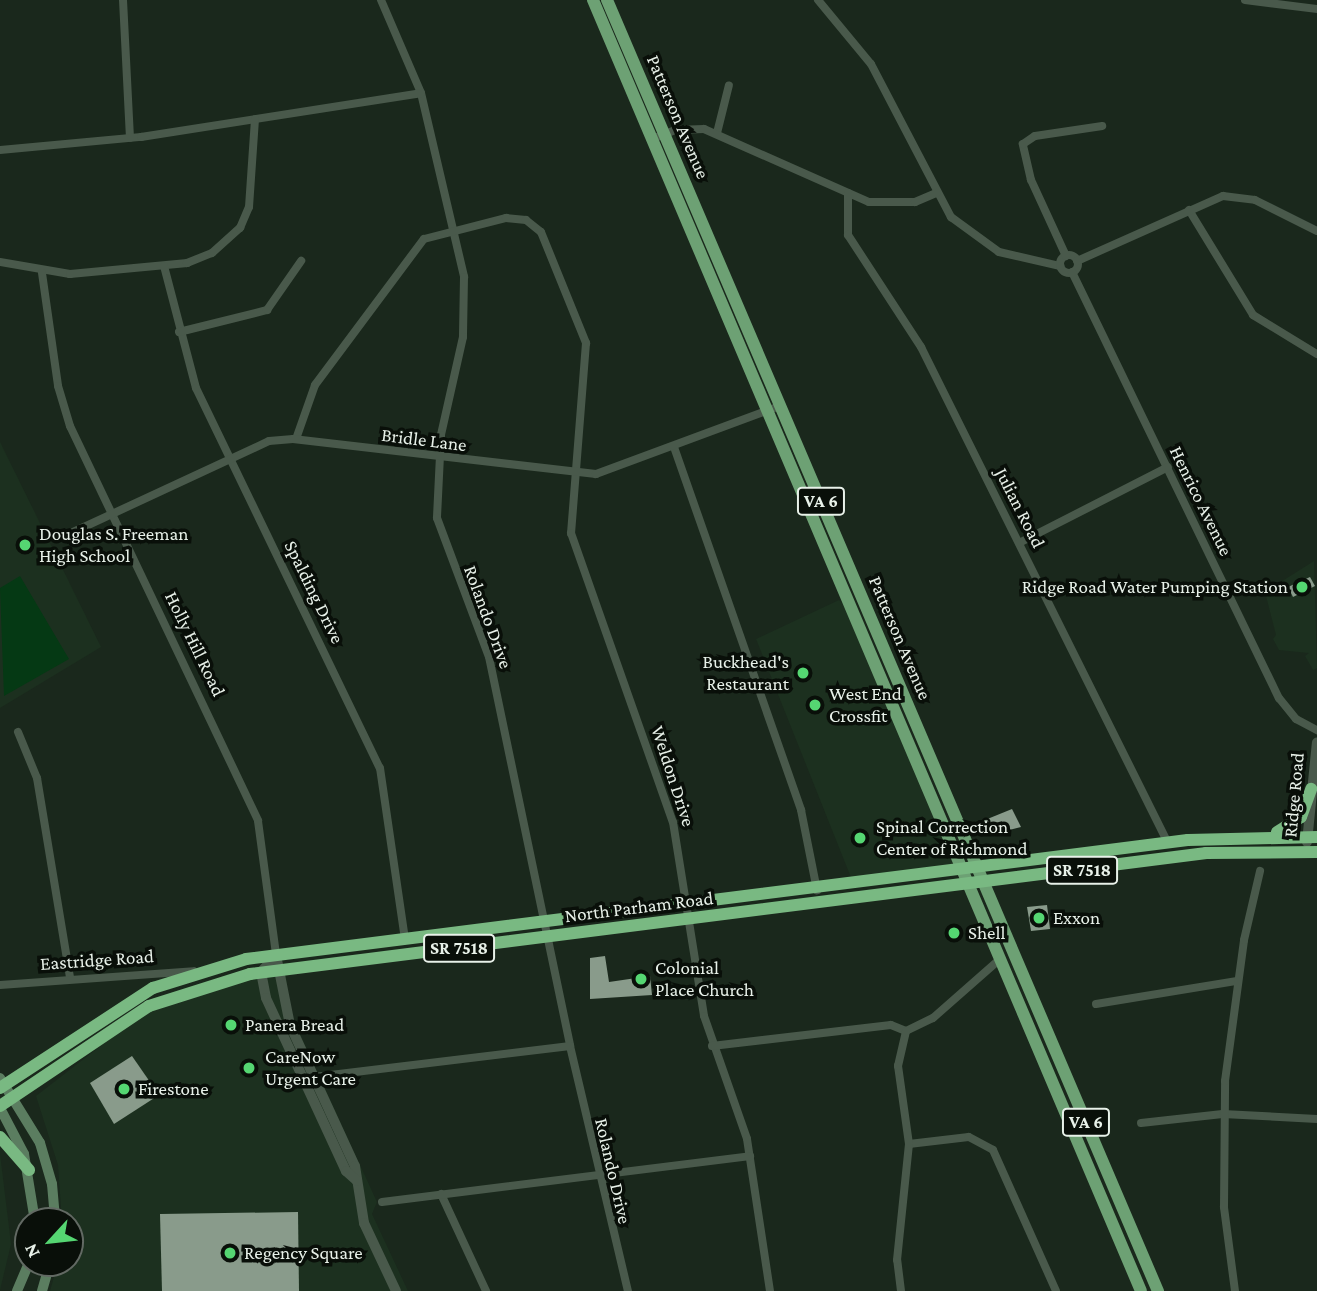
<!DOCTYPE html>
<html>
<head>
<meta charset="utf-8">
<style>
  body { margin:0 }
  #map { position:relative; width:1317px; height:1291px; overflow:hidden; background:#1a281c; font-family:"Crimson Pro",serif }
  div>[style] { position:absolute }
  .built>* { inset:0; background:#1c301f }
  .green>* { inset:0; background:#053914 }
  .building>* { inset:0; background:#899b8b }
  .minor>* { height:8px; margin:-4px; padding:0 4px; transform-origin:4px; border-radius:4px; background:#49594b }
  .minor>.ring { margin:-4px; padding:0; box-sizing:content-box; background:none; border:8px solid #49594b; border-radius:50% }
  .tertiary>* { height:10px; margin:-5px; padding:0 5px; transform-origin:5px; border-radius:5px; background:#49594b }
  .secondary>* { height:10px; margin:-5px; padding:0 5px; transform-origin:5px; border-radius:5px; background:#5b7d60 }
  .primary>* { height:12px; margin:-6px; padding:0 6px; transform-origin:6px; border-radius:6px; background:#6da174 }
  .trunk>* { height:12px; margin:-6px; padding:0 6px; transform-origin:6px; border-radius:6px; background:#79b982 }
  .dots>* { width:19px; height:19px; translate:-50% -50%; box-sizing:border-box; border:4px solid #090f09; border-radius:50% }
  span { translate:-50% -50%; white-space:nowrap; text-align:center; line-height:1.15; -webkit-text-stroke:7px #090f09; paint-order:stroke }
  .shield-label span { padding:2px 5px; background:#090f09; border:2px solid; border-radius:5px; -webkit-text-stroke-width:0 }
  .shield-label { font-size:18px; color:#e8f1e9; font-weight:700 }
  .street-label { font-size:19px; color:#e8f1e9 }
  .poi-label { font-size:19px; color:#e8f1e9 }
  .left { translate:0 -50%; text-align:left }
  .right { translate:-100% -50%; text-align:right }
  .north { position:absolute; left:14px; top:1207px; width:70px; height:70px; box-sizing:border-box; background:#090f09; border:2px solid #626963; border-radius:50%; rotate:243deg; font-size:19px; font-weight:700; line-height:28px; text-align:center; color:#e8f1e9 }
  .north::after { content:''; display:block; margin:auto; width:24px; height:32px; background:#55d672; clip-path:polygon(50% 0,100% 100%,50% 72%,0 100%) }
</style>
</head>
<body>
<div id="map">
  <div class="built">
    <div style="clip-path:polygon(0 442px,101px 647px,0 708px)"></div>
    <div style="clip-path:polygon(1314px 561px,1317px 668px,1313px 670px,1305px 656px,1309px 653px,1279px 650px,1273px 639px,1276px 635px,1265px 592px)"></div>
    <div style="clip-path:polygon(839px 600px,857px 617px,963px 872px,854px 885px,756px 639px)"></div>
    <div style="clip-path:polygon(285px 969px,291px 1014px,377px 1202px,372px 1214px,408px 1291px,50px 1291px,58px 1263px,70px 1263px,70px 1221px,62px 1221px,58px 1165px,36px 1096px,156px 1003px)"></div>
    <div style="clip-path:polygon(0 1154px,11px 1244px,0 1290px)"></div>
  </div>
  <div class="green">
    <div style="clip-path:polygon(20px 576px,69px 659px,4px 696px,0 588px)"></div>
  </div>
  <div class="building">
    <div style="clip-path:polygon(1310px 577px,1315px 586px,1293px 597px,1288px 587px)"></div>
    <div style="clip-path:polygon(1012px 809px,1021px 827px,986px 836px,980px 822px)"></div>
    <div style="clip-path:polygon(1047px 905px,1050px 929px,1031px 931px,1027px 907px)"></div>
    <div style="clip-path:polygon(605px 956px,609px 982px,650px 976px,652px 995px,590px 999px,590px 958px)"></div>
    <div style="clip-path:polygon(132px 1056px,159px 1095px,114px 1124px,90px 1083px)"></div>
    <div style="clip-path:polygon(298px 1212px,299px 1291px,162px 1291px,160px 1214px)"></div>
  </div>
  <div class="minor">
    <div style="left:123px;top:0;width:138px;rotate:87.1deg"></div>
    <div style="left:381px;top:0;width:101px;rotate:66.7deg"></div>
    <div style="left:421px;top:93px;width:189px;rotate:76.8deg"></div>
    <div style="left:464px;top:277px;width:60px;rotate:91deg"></div>
    <div style="left:463px;top:337px;width:100px;rotate:102.7deg"></div>
    <div style="left:441px;top:435px;width:83px;rotate:92.8deg"></div>
    <div style="left:437px;top:518px;width:148px;rotate:69.5deg"></div>
    <div style="left:489px;top:657px;width:397px;rotate:78.2deg"></div>
    <div style="left:570px;top:1046px;width:252px;rotate:76.7deg"></div>
    <div style="left:818px;top:0;width:83px;rotate:50.4deg"></div>
    <div style="left:871px;top:64px;width:173px;rotate:62.4deg"></div>
    <div style="left:951px;top:217px;width:59px;rotate:36.1deg"></div>
    <div style="left:999px;top:252px;width:63px;rotate:12.9deg"></div>
    <div style="left:1245px;top:0;width:73px;rotate:7.1deg"></div>
    <div style="left:717px;top:133px;width:49px;rotate:-76deg"></div>
    <div style="left:652px;top:139px;width:25px;rotate:-21deg"></div>
    <div style="left:675px;top:130px;width:29px;rotate:-2deg"></div>
    <div style="left:704px;top:129px;width:180px;rotate:23.9deg"></div>
    <div style="left:869px;top:202px;width:46px"></div>
    <div style="left:915px;top:202px;width:23px;rotate:-23deg"></div>
    <div style="left:0;top:150px;width:142px;rotate:-5.3deg"></div>
    <div style="left:141px;top:137px;width:283px;rotate:-8.9deg"></div>
    <div style="left:848px;top:193px;width:42px;rotate:90deg"></div>
    <div style="left:848px;top:235px;width:134px;rotate:56.9deg"></div>
    <div style="left:921px;top:347px;width:554px;rotate:63.53deg"></div>
    <div style="left:1189px;top:210px;width:123px;rotate:58.6deg"></div>
    <div style="left:1253px;top:315px;width:75px;rotate:31.4deg"></div>
    <div class="ring" style="left:1060px;top:255px;width:10px;height:10px"></div>
    <div style="left:1066px;top:256px;width:84px;rotate:-114.7deg"></div>
    <div style="left:1031px;top:180px;width:37px;rotate:-103deg"></div>
    <div style="left:1023px;top:144px;width:14px;rotate:-34deg"></div>
    <div style="left:1035px;top:136px;width:68px;rotate:-8.5deg"></div>
    <div style="left:1077px;top:261px;width:160px;rotate:-24deg"></div>
    <div style="left:1223px;top:196px;width:32px;rotate:7deg"></div>
    <div style="left:1255px;top:200px;width:69px;rotate:26.6deg"></div>
    <div style="left:0;top:262px;width:71px;rotate:9.7deg"></div>
    <div style="left:70px;top:274px;width:118px;rotate:-5.4deg"></div>
    <div style="left:187px;top:263px;width:27px;rotate:-22deg"></div>
    <div style="left:212px;top:253px;width:38px;rotate:-42deg"></div>
    <div style="left:240px;top:228px;width:23px;rotate:-67deg"></div>
    <div style="left:249px;top:207px;width:88px;rotate:-86.1deg"></div>
    <div style="left:164px;top:266px;width:126px;rotate:75.3deg"></div>
    <div style="left:196px;top:388px;width:422px;rotate:64.2deg"></div>
    <div style="left:380px;top:768px;width:174px;rotate:81.7deg"></div>
    <div style="left:1072px;top:272px;width:474px;rotate:64.1deg"></div>
    <div style="left:1279px;top:698px;width:27px;rotate:51deg"></div>
    <div style="left:1296px;top:719px;width:24px;rotate:28deg"></div>
    <div style="left:42px;top:273px;width:114px;rotate:81.9deg"></div>
    <div style="left:58px;top:386px;width:42px;rotate:73.3deg"></div>
    <div style="left:70px;top:426px;width:437px;rotate:64.5deg"></div>
    <div style="left:258px;top:821px;width:135px;rotate:82.3deg"></div>
    <div style="left:179px;top:332px;width:91px;rotate:-14deg"></div>
    <div style="left:267px;top:310px;width:60px;rotate:-55.2deg"></div>
    <div style="left:296px;top:439px;width:57px;rotate:-70.6deg"></div>
    <div style="left:315px;top:385px;width:182px;rotate:-53.3deg"></div>
    <div style="left:424px;top:239px;width:85px;rotate:-14.4deg"></div>
    <div style="left:506px;top:218px;width:20px;rotate:6deg"></div>
    <div style="left:526px;top:220px;width:19px;rotate:39deg"></div>
    <div style="left:541px;top:232px;width:120px;rotate:67.9deg"></div>
    <div style="left:586px;top:343px;width:191px;rotate:94.5deg"></div>
    <div style="left:571px;top:533px;width:306px;rotate:70.6deg"></div>
    <div style="left:673px;top:822px;width:196px;rotate:80.9deg"></div>
    <div style="left:704px;top:1016px;width:130px;rotate:70.7deg"></div>
    <div style="left:747px;top:1139px;width:154px;rotate:81.4deg"></div>
    <div style="left:674px;top:447px;width:385px;rotate:70.7deg"></div>
    <div style="left:801px;top:810px;width:82px;rotate:78.7deg"></div>
    <div style="left:71px;top:533px;width:218px;rotate:-24.9deg"></div>
    <div style="left:269px;top:441px;width:24px;rotate:-5deg"></div>
    <div style="left:293px;top:439px;width:305px;rotate:6.6deg"></div>
    <div style="left:596px;top:474px;width:196px;rotate:-20.3deg"></div>
    <div style="left:1019px;top:543px;width:167px;rotate:-27deg"></div>
    <div style="left:18px;top:732px;width:50px;rotate:67.6deg"></div>
    <div style="left:37px;top:778px;width:203px;rotate:80.6deg"></div>
    <div style="left:0;top:985px;width:194px;rotate:-4.1deg"></div>
    <div style="left:1096px;top:1004px;width:143px;rotate:-9.3deg"></div>
    <div style="left:712px;top:1046px;width:180px;rotate:-6.7deg"></div>
    <div style="left:891px;top:1025px;width:16px;rotate:22deg"></div>
    <div style="left:906px;top:1031px;width:30px;rotate:-26deg"></div>
    <div style="left:933px;top:1018px;width:89px;rotate:-41.4deg"></div>
    <div style="left:314px;top:1077px;width:258px;rotate:-6.9deg"></div>
    <div style="left:1141px;top:1123px;width:82px;rotate:-6.3deg"></div>
    <div style="left:1223px;top:1114px;width:94px;rotate:3deg"></div>
    <div style="left:909px;top:1144px;width:60px;rotate:-6.7deg"></div>
    <div style="left:969px;top:1137px;width:27px;rotate:28deg"></div>
    <div style="left:993px;top:1150px;width:154px;rotate:65.9deg"></div>
    <div style="left:441px;top:1194px;width:107px;rotate:65.1deg"></div>
    <div style="left:382px;top:1202px;width:371px;rotate:-7.1deg"></div>
    <div style="left:901px;top:1291px;width:31px;rotate:-97deg"></div>
    <div style="left:897px;top:1260px;width:117px;rotate:-84.1deg"></div>
    <div style="left:909px;top:1144px;width:79px;rotate:-98deg"></div>
    <div style="left:898px;top:1066px;width:36px;rotate:-77deg"></div>
    <div style="left:1235px;top:1291px;width:85px;rotate:-97.5deg"></div>
    <div style="left:1224px;top:1207px;width:126px;rotate:-89.5deg"></div>
    <div style="left:1225px;top:1081px;width:142px;rotate:-82.3deg"></div>
    <div style="left:1244px;top:940px;width:71px;rotate:-76.9deg"></div>
  </div>
  <div class="tertiary">
    <div style="left:1307px;top:842px;width:100px;rotate:-84.3deg"></div>
    <div style="left:276px;top:955px;width:71px;rotate:78.7deg"></div>
    <div style="left:290px;top:1025px;width:155px;rotate:65.3deg"></div>
    <div style="left:355px;top:1166px;width:58px;rotate:81deg"></div>
    <div style="left:364px;top:1223px;width:75px;rotate:64.8deg"></div>
    <div style="left:276px;top:955px;width:23px;rotate:131deg"></div>
    <div style="left:261px;top:972px;width:26px;rotate:79deg"></div>
    <div style="left:266px;top:998px;width:191px;rotate:65.2deg"></div>
    <div style="left:346px;top:1171px;width:15px;rotate:42deg"></div>
  </div>
  <div class="secondary">
    <div style="left:0;top:1078px;width:76px;rotate:58.4deg"></div>
    <div style="left:40px;top:1143px;width:43px;rotate:73.7deg"></div>
    <div style="left:52px;top:1184px;width:37px;rotate:85deg"></div>
    <div style="left:0;top:1108px;width:52px;rotate:62.4deg"></div>
    <div style="left:24px;top:1154px;width:68px;rotate:80.7deg"></div>
    <div style="left:17px;top:1291px;width:30px;rotate:-67deg"></div>
    <div style="left:42px;top:1291px;width:29px;rotate:-74deg"></div>
  </div>
  <div class="primary">
    <div style="left:593px;top:0;width:1402px;rotate:67deg"></div>
    <div style="left:607px;top:0;width:1404px;rotate:66.89deg"></div>
  </div>
  <div class="trunk">
    <div style="left:1277px;top:832px;width:28px;rotate:-32deg"></div>
    <div style="left:1301px;top:817px;width:30px;rotate:-70deg"></div>
    <div style="left:0;top:1088px;width:183px;rotate:-33.2deg"></div>
    <div style="left:153px;top:988px;width:97px;rotate:-17.3deg"></div>
    <div style="left:246px;top:959px;width:949px;rotate:-7.2deg"></div>
    <div style="left:1188px;top:840px;width:129px;rotate:-1.3deg"></div>
    <div style="left:0;top:1106px;width:179px;rotate:-33.9deg"></div>
    <div style="left:149px;top:1006px;width:106px;rotate:-17.6deg"></div>
    <div style="left:250px;top:974px;width:964px;rotate:-7.21deg"></div>
    <div style="left:1206px;top:853px;width:111px;rotate:-0.5deg"></div>
    <div style="left:0;top:1137px;width:44px;rotate:48.7deg"></div>
  </div>
  <div class="dots">
    <div style="left:25px;top:545px;background:#55d672"></div>
    <div style="left:1302px;top:587px;background:#55d672"></div>
    <div style="left:803px;top:673px;background:#55d672"></div>
    <div style="left:815px;top:705px;background:#55d672"></div>
    <div style="left:860px;top:838px;background:#55d672"></div>
    <div style="left:1039px;top:918px;background:#55d672"></div>
    <div style="left:954px;top:933px;background:#55d672"></div>
    <div style="left:641px;top:979px;background:#55d672"></div>
    <div style="left:231px;top:1025px;background:#55d672"></div>
    <div style="left:249px;top:1068px;background:#55d672"></div>
    <div style="left:124px;top:1089px;background:#55d672"></div>
    <div style="left:230px;top:1253px;background:#55d672"></div>
  </div>
  <div class="shield-label">
    <span style="left:821px;top:501px">VA 6</span>
    <span style="left:1082px;top:870px">SR 7518</span>
    <span style="left:459px;top:948px">SR 7518</span>
    <span style="left:1086px;top:1122px">VA 6</span>
  </div>
  <div class="street-label">
    <span style="left:678px;top:117px;rotate:67deg">Patterson Avenue</span>
    <span style="left:424px;top:440px;rotate:7deg">Bridle Lane</span>
    <span style="left:1201px;top:501px;rotate:64deg">Henrico Avenue</span>
    <span style="left:1020px;top:508px;rotate:63deg">Julian Road</span>
    <span style="left:314px;top:592px;rotate:64deg">Spalding Drive</span>
    <span style="left:488px;top:617px;rotate:70deg">Rolando Drive</span>
    <span style="left:900px;top:638px;rotate:67deg">Patterson Avenue</span>
    <span style="left:195px;top:644px;rotate:64deg">Holly Hill Road</span>
    <span style="left:673px;top:776px;rotate:72deg">Weldon Drive</span>
    <span style="left:1294px;top:795px;rotate:-85deg">Ridge Road</span>
    <span style="left:639px;top:907px;rotate:-7deg">North Parham Road</span>
    <span style="left:97px;top:960px;rotate:-4deg">Eastridge Road</span>
    <span style="left:613px;top:1171px;rotate:77deg">Rolando Drive</span>
  </div>
  <div class="poi-label">
    <span class="left" style="left:39px;top:545px">Douglas S. Freeman<br>High School</span>
    <span class="right" style="left:1288px;top:587px">Ridge Road Water Pumping Station</span>
    <span class="right" style="left:789px;top:673px">Buckhead's<br>Restaurant</span>
    <span class="left" style="left:829px;top:705px">West End<br>Crossfit</span>
    <span class="left" style="left:876px;top:838px">Spinal Correction<br>Center of Richmond</span>
    <span class="left" style="left:1053px;top:918px">Exxon</span>
    <span class="left" style="left:968px;top:933px">Shell</span>
    <span class="left" style="left:655px;top:979px">Colonial<br>Place Church</span>
    <span class="left" style="left:245px;top:1025px">Panera Bread</span>
    <span class="left" style="left:265px;top:1068px">CareNow<br>Urgent Care</span>
    <span class="left" style="left:138px;top:1089px">Firestone</span>
    <span class="left" style="left:244px;top:1253px">Regency Square</span>
  </div>
  <div class="north">N</div>
</div>
</body>
</html>
